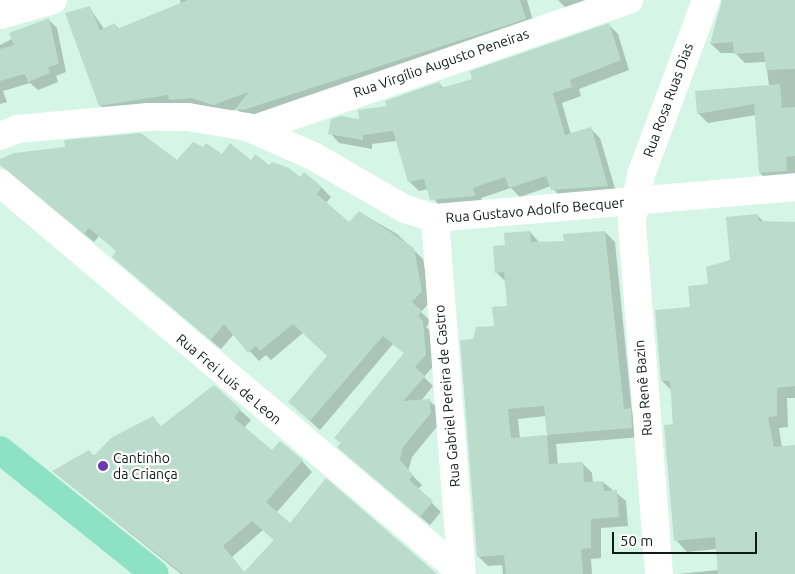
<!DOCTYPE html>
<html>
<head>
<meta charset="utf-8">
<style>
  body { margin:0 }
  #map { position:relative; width:795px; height:574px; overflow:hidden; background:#d5f5e6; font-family:Ubuntu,sans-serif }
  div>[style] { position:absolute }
  .shadow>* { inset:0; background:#0003 }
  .building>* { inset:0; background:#bbdbcd }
  .minor>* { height:28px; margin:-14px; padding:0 14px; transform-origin:14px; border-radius:14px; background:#fff }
  .major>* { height:28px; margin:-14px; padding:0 14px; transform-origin:14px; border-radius:14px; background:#8de2c5 }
  .dots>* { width:14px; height:14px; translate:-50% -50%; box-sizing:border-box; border:2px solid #fff; border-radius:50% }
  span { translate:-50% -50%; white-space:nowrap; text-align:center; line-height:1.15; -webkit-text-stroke:4.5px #fff; paint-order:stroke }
  .street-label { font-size:14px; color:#0f1b16 }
  .poi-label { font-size:14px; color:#0f1b16 }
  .left { translate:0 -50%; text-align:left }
  .scale { position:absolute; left:612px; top:532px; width:145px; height:22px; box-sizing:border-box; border:2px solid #0f1b16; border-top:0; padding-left:6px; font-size:15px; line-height:18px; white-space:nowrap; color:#0f1b16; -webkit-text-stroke:4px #fff; paint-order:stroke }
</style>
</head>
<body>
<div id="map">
  <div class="shadow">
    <div style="clip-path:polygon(180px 0,527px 0,535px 28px,245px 118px,237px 109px,223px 114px,109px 115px,100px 105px,89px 7px,104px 29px,115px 25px,119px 29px,181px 4px)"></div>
    <div style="clip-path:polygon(558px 0,616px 0,567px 9px)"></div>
    <div style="clip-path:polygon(728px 0,795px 0,795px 181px,770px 183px,760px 173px,756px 115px,708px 123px,698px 113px,769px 86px,766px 62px,745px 63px,735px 53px,721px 53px,711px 44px)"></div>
    <div style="clip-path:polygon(49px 20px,57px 28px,66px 72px,56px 76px,58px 82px,38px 90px,30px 83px,3px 91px,7px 102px,0 104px,0 45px)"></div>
    <div style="clip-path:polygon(609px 25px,618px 34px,629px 70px,579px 89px,581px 96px,562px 103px,571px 135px,590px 128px,600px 138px,617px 195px,562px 199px,551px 186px,520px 197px,511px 188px,481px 198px,483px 205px,441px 209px,428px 189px,419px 191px,409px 181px,397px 141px,372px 144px,372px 149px,339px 143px,330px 133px,439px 83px,444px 89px,474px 80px)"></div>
    <div style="clip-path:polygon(222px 156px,251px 161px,322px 188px,331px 197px,326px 203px,349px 224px,359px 212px,397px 234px,423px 259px,431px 301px,421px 312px,431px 321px,426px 327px,432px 332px,435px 364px,424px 377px,433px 386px,421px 401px,429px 400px,439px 410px,440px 423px,412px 457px,408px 471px,422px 485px,418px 489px,441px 512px,430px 525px,348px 456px,405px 354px,393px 344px,320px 430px,299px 411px,329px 356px,304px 332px,271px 360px,266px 355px,259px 361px,234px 334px,221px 349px,123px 266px,113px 257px,118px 252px,99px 236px,94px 242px,0 164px,0 161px,177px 162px)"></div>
    <div style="clip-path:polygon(758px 216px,765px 223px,795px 222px,795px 398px,787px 398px,788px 427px,779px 428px,782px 448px,795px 447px,795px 574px,678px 574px,719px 570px,717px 549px,687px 552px,676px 540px,672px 391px,662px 381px,692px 308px,731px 261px)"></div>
    <div style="clip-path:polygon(evenodd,530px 232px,539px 242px,565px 242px,605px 232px,615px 242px,632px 412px,640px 419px,641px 437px,556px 444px,558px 465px,582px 463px,592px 473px,593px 483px,603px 482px,626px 501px,628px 526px,601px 528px,601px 558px,591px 559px,592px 574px,503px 574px,502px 565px,488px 566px,478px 556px,474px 340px,495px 327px,508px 307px,506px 282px,496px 272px,506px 246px,530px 232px,546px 416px,548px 436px,520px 439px,518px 419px,546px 416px)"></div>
    <div style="clip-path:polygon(evenodd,214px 387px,251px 420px,244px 428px,272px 452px,302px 461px,312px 472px,276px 513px,290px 525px,434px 574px,181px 574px,54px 472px,162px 427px,214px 387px,263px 530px,275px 541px,245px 573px,232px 557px,263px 530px)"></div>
  </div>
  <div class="building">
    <div style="clip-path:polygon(188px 0,520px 0,526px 19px,243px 110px,235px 109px,249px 92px,213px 105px,191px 98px,169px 100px,168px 95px,99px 106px,65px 13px,90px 6px,100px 30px,115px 23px,117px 29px)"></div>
    <div style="clip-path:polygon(722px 0,795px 0,795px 69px,766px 70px,764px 52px,734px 54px,733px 42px,710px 44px)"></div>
    <div style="clip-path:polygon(49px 18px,59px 64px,48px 67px,50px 73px,28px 82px,25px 74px,0 81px,0 49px,14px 45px,9px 33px)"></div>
    <div style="clip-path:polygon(609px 23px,621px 60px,570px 80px,572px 87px,553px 93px,565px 135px,591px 127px,608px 186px,551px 190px,546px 176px,509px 188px,505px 177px,473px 188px,475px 196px,430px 200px,424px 179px,408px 182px,393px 131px,363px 135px,363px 140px,328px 134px,331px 119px,341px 116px,359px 119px,358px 110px,386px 106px,385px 101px,439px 82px,441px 88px,472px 79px,470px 71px)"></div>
    <div style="clip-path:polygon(780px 84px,782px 108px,795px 107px,795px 156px,786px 157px,787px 171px,759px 173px,754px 104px,697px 114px,695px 91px)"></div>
    <div style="clip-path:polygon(141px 133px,177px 160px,193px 142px,203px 147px,206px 143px,222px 154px,230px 143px,251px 160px,255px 154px,269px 165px,272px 162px,289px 168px,300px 177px,304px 172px,322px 187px,317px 194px,349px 222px,359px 211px,414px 248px,422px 291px,412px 302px,422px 311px,418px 316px,423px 321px,426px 355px,415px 367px,425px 376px,403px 401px,430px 399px,431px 413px,403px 447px,400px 460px,413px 475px,409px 480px,433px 501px,420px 517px,337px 447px,341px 443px,334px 438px,404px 353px,383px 336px,310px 421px,288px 402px,327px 356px,293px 324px,260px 351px,256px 346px,248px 353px,224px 324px,211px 340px,112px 257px,116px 251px,89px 228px,84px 234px,0 165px,0 159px,14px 153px,65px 147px,64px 140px)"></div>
    <div style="clip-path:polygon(758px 214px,759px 221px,795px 222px,795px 386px,777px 388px,777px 416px,768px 417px,774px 447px,795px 445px,795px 574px,718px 574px,715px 537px,674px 541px,664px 425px,673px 424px,670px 381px,661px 381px,655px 310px,690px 307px,688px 286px,708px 284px,706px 267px,730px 260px,726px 217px)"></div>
    <div style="clip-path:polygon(evenodd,530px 231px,531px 242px,564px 241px,563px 234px,605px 231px,624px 409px,631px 408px,632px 428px,547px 435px,549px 464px,583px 462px,584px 482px,603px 481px,604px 491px,617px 490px,619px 517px,591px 519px,591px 548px,581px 549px,583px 574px,506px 574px,504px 555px,477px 557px,460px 340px,473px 339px,476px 327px,494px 326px,492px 307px,507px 306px,504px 272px,495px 273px,493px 246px,505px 245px,504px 233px,530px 231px,544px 406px,547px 435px,511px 438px,508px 409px,544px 406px)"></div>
    <div style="clip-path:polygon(evenodd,214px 385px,241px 409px,234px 418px,272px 450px,280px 441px,303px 460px,266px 502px,290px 523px,326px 478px,437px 574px,183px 574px,52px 471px,89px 450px,94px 456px,111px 438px,153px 416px,161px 426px,214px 385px,252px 521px,274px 540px,244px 572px,223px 546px,252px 521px)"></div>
  </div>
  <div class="minor">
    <div style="left:0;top:15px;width:55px;rotate:-15.8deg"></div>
    <div style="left:254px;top:129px;width:397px;rotate:-19deg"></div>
    <div style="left:0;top:136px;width:19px;rotate:-21deg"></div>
    <div style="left:18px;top:129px;width:131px;rotate:-5.3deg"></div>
    <div style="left:148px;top:117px;width:40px"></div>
    <div style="left:188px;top:117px;width:60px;rotate:9.6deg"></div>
    <div style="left:247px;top:127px;width:72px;rotate:23.7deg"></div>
    <div style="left:313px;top:156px;width:106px;rotate:29.9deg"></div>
    <div style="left:405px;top:209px;width:31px;rotate:17deg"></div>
    <div style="left:435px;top:218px;width:361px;rotate:-4.9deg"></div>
    <div style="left:0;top:183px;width:603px;rotate:40.16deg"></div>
    <div style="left:435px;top:218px;width:357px;rotate:85.7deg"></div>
    <div style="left:659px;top:574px;width:354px;rotate:-94.4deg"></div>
    <div style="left:632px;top:221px;width:47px;rotate:-78.9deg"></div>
    <div style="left:641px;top:175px;width:187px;rotate:-69.6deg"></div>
  </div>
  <div class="major">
    <div style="left:0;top:450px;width:198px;rotate:38.7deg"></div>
  </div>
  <div class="dots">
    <div style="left:103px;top:466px;background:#6939b0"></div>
  </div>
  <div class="street-label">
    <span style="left:441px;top:63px;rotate:-19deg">Rua Virgílio Augusto Peneiras</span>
    <span style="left:668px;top:100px;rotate:-70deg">Rua Rosa Ruas Dias</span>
    <span style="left:535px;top:210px;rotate:-5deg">Rua Gustavo Adolfo Becquer</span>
    <span style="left:229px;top:379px;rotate:40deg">Rua Frei Luis de Leon</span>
    <span style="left:643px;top:388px;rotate:-95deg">Rua Renê Bazin</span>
    <span style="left:447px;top:396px;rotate:-95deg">Rua Gabriel Pereira de Castro</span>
  </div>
  <div class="poi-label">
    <span class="left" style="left:113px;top:466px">Cantinho<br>da Criança</span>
  </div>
  <div class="scale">50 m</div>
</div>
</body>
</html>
